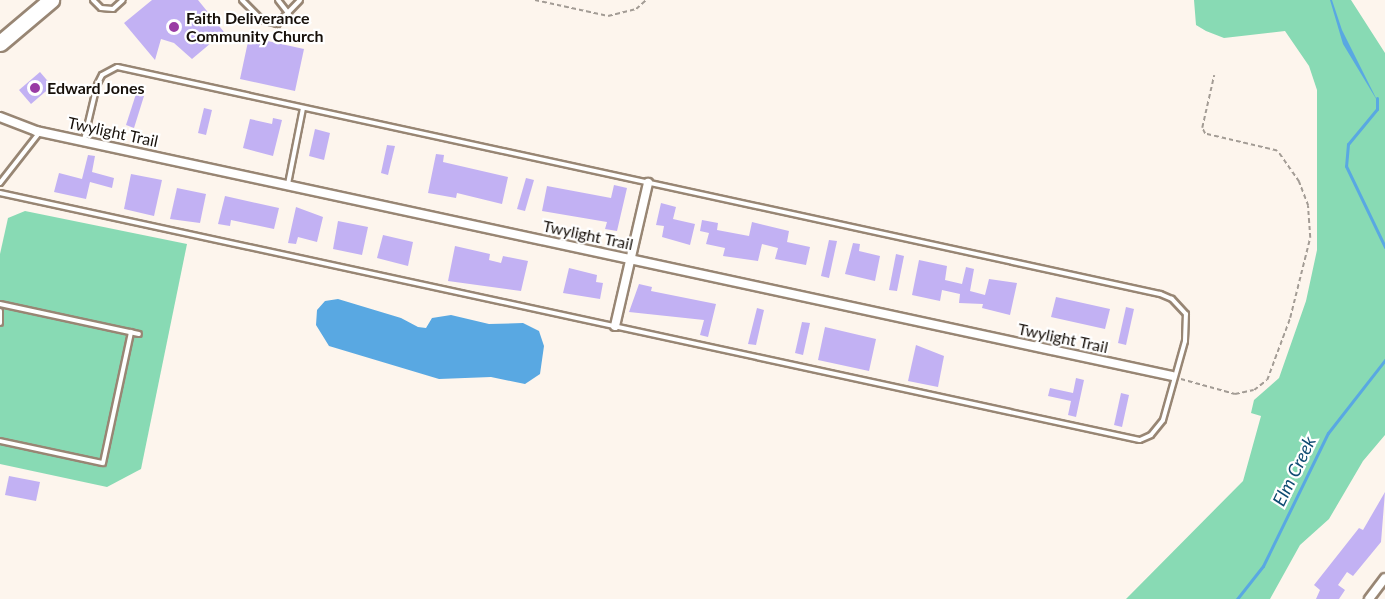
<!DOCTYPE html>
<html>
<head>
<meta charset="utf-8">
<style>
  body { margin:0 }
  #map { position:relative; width:1385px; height:599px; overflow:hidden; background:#fdf5ed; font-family:Lato,sans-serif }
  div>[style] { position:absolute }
  .green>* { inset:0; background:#88dab4 }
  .water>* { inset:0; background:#59a8e2 }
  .stream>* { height:3px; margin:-1.5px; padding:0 1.5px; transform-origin:1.5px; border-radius:1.5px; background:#59a8e2 }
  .building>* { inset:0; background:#c2b1f3 }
  .path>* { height:1.5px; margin-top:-0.75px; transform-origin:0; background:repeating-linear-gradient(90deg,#a39c95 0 4.5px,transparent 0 7.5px) }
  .roads { filter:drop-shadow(2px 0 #988674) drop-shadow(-2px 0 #988674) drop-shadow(0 2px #988674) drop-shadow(0 -2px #988674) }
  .lane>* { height:4px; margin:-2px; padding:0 2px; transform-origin:2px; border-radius:2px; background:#fff }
  .street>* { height:8px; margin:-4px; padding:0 4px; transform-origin:4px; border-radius:4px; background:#fff }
  .highway>* { height:15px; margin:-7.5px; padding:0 7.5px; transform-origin:7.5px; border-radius:7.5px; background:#fff }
  .dots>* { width:16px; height:16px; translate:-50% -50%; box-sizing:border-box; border:3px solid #fff; border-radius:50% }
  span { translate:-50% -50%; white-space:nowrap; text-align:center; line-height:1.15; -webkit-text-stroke:4.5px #fff; paint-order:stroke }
  .poi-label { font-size:16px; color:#17100a; font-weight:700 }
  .left { translate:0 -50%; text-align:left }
  .street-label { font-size:16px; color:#17100a }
  .water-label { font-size:18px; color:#0e4b72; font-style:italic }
</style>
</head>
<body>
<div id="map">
  <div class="green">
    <div style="clip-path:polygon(1194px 0,1351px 0,1385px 53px,1385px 435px,1363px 461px,1329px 519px,1300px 545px,1270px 599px,1126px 599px,1243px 481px,1261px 416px,1251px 413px,1254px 400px,1279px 378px,1306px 301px,1317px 250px,1317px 90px,1309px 66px,1285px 31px,1224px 38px,1206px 31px,1196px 25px)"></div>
    <div style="clip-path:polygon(25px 211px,187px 244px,141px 469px,107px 487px,0 464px,0 254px,8px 218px)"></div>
  </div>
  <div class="water">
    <div style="clip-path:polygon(1330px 0,1332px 0,1342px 30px,1378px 102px,1343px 44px)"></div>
    <div style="clip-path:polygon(338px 299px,401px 318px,418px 327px,426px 328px,432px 318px,451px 315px,489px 324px,523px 323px,539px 331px,544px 346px,540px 374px,525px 384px,491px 377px,439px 379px,329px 346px,316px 325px,317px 310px,325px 301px)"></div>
  </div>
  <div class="stream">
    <div style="left:1377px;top:98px;width:11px;rotate:90deg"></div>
    <div style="left:1377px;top:109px;width:45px;rotate:129.6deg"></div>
    <div style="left:1348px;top:144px;width:22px;rotate:95deg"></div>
    <div style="left:1346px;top:166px;width:90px;rotate:64.3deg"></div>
    <div style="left:1237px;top:599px;width:42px;rotate:-51.8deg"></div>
    <div style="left:1263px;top:566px;width:148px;rotate:-64deg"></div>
    <div style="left:1328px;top:433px;width:93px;rotate:-52deg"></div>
  </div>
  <div class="building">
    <div style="clip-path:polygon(152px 0,198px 0,224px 32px,192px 59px,174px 43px,161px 39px,155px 60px,124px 23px)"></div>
    <div style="clip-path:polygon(249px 37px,304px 49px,295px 91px,240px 79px)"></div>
    <div style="clip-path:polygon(40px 72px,52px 86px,31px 104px,19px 90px)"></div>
    <div style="clip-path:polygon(136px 94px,144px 96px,134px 128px,126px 125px)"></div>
    <div style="clip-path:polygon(204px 108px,212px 110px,206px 135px,198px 133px)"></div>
    <div style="clip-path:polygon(273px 118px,282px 120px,273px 156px,243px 148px,250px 119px,272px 124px)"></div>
    <div style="clip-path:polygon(315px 129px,330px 133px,324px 160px,309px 156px)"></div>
    <div style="clip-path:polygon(387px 145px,395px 146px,388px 175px,381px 173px)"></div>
    <div style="clip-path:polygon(436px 154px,444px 155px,443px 162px,508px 177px,502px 204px,457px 193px,456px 198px,428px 193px)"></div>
    <div style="clip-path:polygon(88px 155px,95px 156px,92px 172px,114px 178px,112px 188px,90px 182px,86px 199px,54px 192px,59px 173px,82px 179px)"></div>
    <div style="clip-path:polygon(131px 174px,162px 180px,154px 216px,124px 209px)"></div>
    <div style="clip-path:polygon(526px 178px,534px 180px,525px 211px,517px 209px)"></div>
    <div style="clip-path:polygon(614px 185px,627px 188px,617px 231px,605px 229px,607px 222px,542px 211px,547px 186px,611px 198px)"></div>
    <div style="clip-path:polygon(177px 188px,206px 194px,200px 223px,170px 219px)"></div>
    <div style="clip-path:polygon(225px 196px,279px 208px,274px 229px,231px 220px,230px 226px,218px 224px)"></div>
    <div style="clip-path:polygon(661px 203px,676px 207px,673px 219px,695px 224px,690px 245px,662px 237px,664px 226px,656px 225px)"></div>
    <div style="clip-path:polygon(296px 207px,323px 217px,317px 242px,298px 237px,296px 244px,288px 243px)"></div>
    <div style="clip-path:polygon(702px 220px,718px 223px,717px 230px,749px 236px,752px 222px,789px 231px,787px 242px,810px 247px,806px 265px,775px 259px,778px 248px,762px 244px,758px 261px,723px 256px,725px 248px,706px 244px,709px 233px,700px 231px)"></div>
    <div style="clip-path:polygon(338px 221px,368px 227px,362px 255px,333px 249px)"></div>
    <div style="clip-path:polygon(383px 235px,413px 242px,408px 266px,377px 258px)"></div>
    <div style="clip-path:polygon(829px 240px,837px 241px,829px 278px,821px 276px)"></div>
    <div style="clip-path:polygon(853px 243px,860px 244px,859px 251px,880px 256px,875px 281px,845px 274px)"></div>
    <div style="clip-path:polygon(455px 246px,490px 254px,489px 260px,501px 263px,503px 256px,528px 261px,521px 291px,448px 281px)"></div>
    <div style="clip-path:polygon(896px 254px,904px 256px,897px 291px,889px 290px)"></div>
    <div style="clip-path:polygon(919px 260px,947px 266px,945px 280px,962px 284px,966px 267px,974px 269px,970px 291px,985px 295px,989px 279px,1017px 283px,1010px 315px,982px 308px,983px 304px,959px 303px,960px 294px,942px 290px,940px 301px,912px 295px)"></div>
    <div style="clip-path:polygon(569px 268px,597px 275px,596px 282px,603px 283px,600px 299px,563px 293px)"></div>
    <div style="clip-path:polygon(639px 284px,652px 287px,651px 291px,716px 304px,708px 337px,700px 335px,704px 320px,629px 312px)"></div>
    <div style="clip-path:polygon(1056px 297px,1110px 309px,1105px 329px,1051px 317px)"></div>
    <div style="clip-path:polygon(1126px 307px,1134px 309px,1126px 345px,1118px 343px)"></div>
    <div style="clip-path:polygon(757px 308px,764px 310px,756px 345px,748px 344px)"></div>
    <div style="clip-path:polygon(802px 322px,810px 323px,803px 355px,795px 353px)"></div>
    <div style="clip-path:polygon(825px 327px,876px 339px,869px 371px,818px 360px)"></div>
    <div style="clip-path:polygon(916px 345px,944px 356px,938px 387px,908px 381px)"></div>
    <div style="clip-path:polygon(1076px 378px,1084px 380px,1076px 417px,1068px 415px,1071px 401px,1048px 396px,1050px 388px,1073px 393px)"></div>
    <div style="clip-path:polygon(1121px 393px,1129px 395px,1122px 427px,1114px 425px)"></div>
    <div style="clip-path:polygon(9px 476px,40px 482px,36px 501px,5px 495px)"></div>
    <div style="clip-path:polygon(1385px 492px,1381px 542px,1353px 576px,1347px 572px,1338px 585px,1345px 590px,1339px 599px,1316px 599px,1320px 590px,1314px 585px,1359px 528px,1363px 530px)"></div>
  </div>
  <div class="path">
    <div style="left:535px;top:0;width:75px;rotate:12.4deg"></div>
    <div style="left:608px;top:16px;width:29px;rotate:-14deg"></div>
    <div style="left:636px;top:9px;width:13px;rotate:-42deg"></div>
    <div style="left:1181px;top:379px;width:56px;rotate:15.5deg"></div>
    <div style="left:1235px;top:394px;width:19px;rotate:-12deg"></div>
    <div style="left:1254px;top:390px;width:16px;rotate:-38deg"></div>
    <div style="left:1267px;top:380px;width:66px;rotate:-69.6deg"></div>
    <div style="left:1290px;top:318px;width:82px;rotate:-76deg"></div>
    <div style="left:1310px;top:238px;width:32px;rotate:-94deg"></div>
    <div style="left:1308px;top:206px;width:26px;rotate:-111deg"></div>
    <div style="left:1299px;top:182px;width:38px;rotate:-125deg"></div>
    <div style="left:1277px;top:151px;width:74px;rotate:-166.7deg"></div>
    <div style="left:1205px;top:134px;width:7px;rotate:-117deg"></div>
    <div style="left:1202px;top:128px;width:54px;rotate:-77.2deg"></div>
  </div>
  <div class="roads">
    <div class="lane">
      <div style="left:93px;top:0;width:11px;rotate:45deg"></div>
      <div style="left:101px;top:8px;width:12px;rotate:5deg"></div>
      <div style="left:113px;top:9px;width:13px;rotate:-42deg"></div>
      <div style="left:242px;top:0;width:28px;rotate:45deg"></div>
      <div style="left:262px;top:20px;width:16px;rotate:15deg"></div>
      <div style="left:277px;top:24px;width:33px;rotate:-46deg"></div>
      <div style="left:278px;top:0;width:18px;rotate:52deg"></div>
      <div style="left:0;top:183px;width:65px;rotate:-51.9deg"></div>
      <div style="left:288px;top:184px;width:77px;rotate:-78.8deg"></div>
      <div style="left:0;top:193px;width:1166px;rotate:12.23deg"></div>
      <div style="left:1140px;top:440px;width:12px;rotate:-24deg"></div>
      <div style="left:1151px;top:435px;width:19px;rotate:-51deg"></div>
      <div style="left:1163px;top:420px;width:82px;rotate:-74.4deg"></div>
      <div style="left:1185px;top:341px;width:27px;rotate:-88deg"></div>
      <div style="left:1186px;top:314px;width:21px;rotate:-133deg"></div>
      <div style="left:1172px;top:299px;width:13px;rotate:-157deg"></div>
      <div style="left:1160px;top:294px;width:1067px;rotate:-167.72deg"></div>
      <div style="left:117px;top:67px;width:17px;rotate:152deg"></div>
      <div style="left:102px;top:75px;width:11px;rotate:117deg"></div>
      <div style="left:97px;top:85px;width:57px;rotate:103.3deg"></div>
      <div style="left:0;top:304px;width:142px;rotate:12.2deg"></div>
      <div style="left:0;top:311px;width:12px;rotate:90deg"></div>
      <div style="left:0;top:441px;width:105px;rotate:12.1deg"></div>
      <div style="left:103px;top:463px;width:134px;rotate:-77.9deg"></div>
    </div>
    <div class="street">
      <div style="left:0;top:117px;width:39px;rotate:21deg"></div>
      <div style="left:36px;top:131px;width:1162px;rotate:12.17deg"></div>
      <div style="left:615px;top:326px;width:147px;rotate:-77deg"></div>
      <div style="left:1369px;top:599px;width:26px;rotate:-53deg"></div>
    </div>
    <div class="highway">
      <div style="left:0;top:43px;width:67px;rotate:-40.1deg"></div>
    </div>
  </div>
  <div class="dots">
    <div style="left:174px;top:27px;background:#993ba4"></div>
    <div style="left:35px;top:88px;background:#993ba4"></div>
  </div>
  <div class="poi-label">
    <span class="left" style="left:186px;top:27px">Faith Deliverance<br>Community Church</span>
    <span class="left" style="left:47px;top:88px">Edward Jones</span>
  </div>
  <div class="street-label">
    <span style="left:113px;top:132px;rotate:12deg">Twylight Trail</span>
    <span style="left:588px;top:235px;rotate:12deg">Twylight Trail</span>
    <span style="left:1063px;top:338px;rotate:12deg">Twylight Trail</span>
  </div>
  <div class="water-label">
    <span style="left:1294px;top:471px;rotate:-64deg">Elm Creek</span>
  </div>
</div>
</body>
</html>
